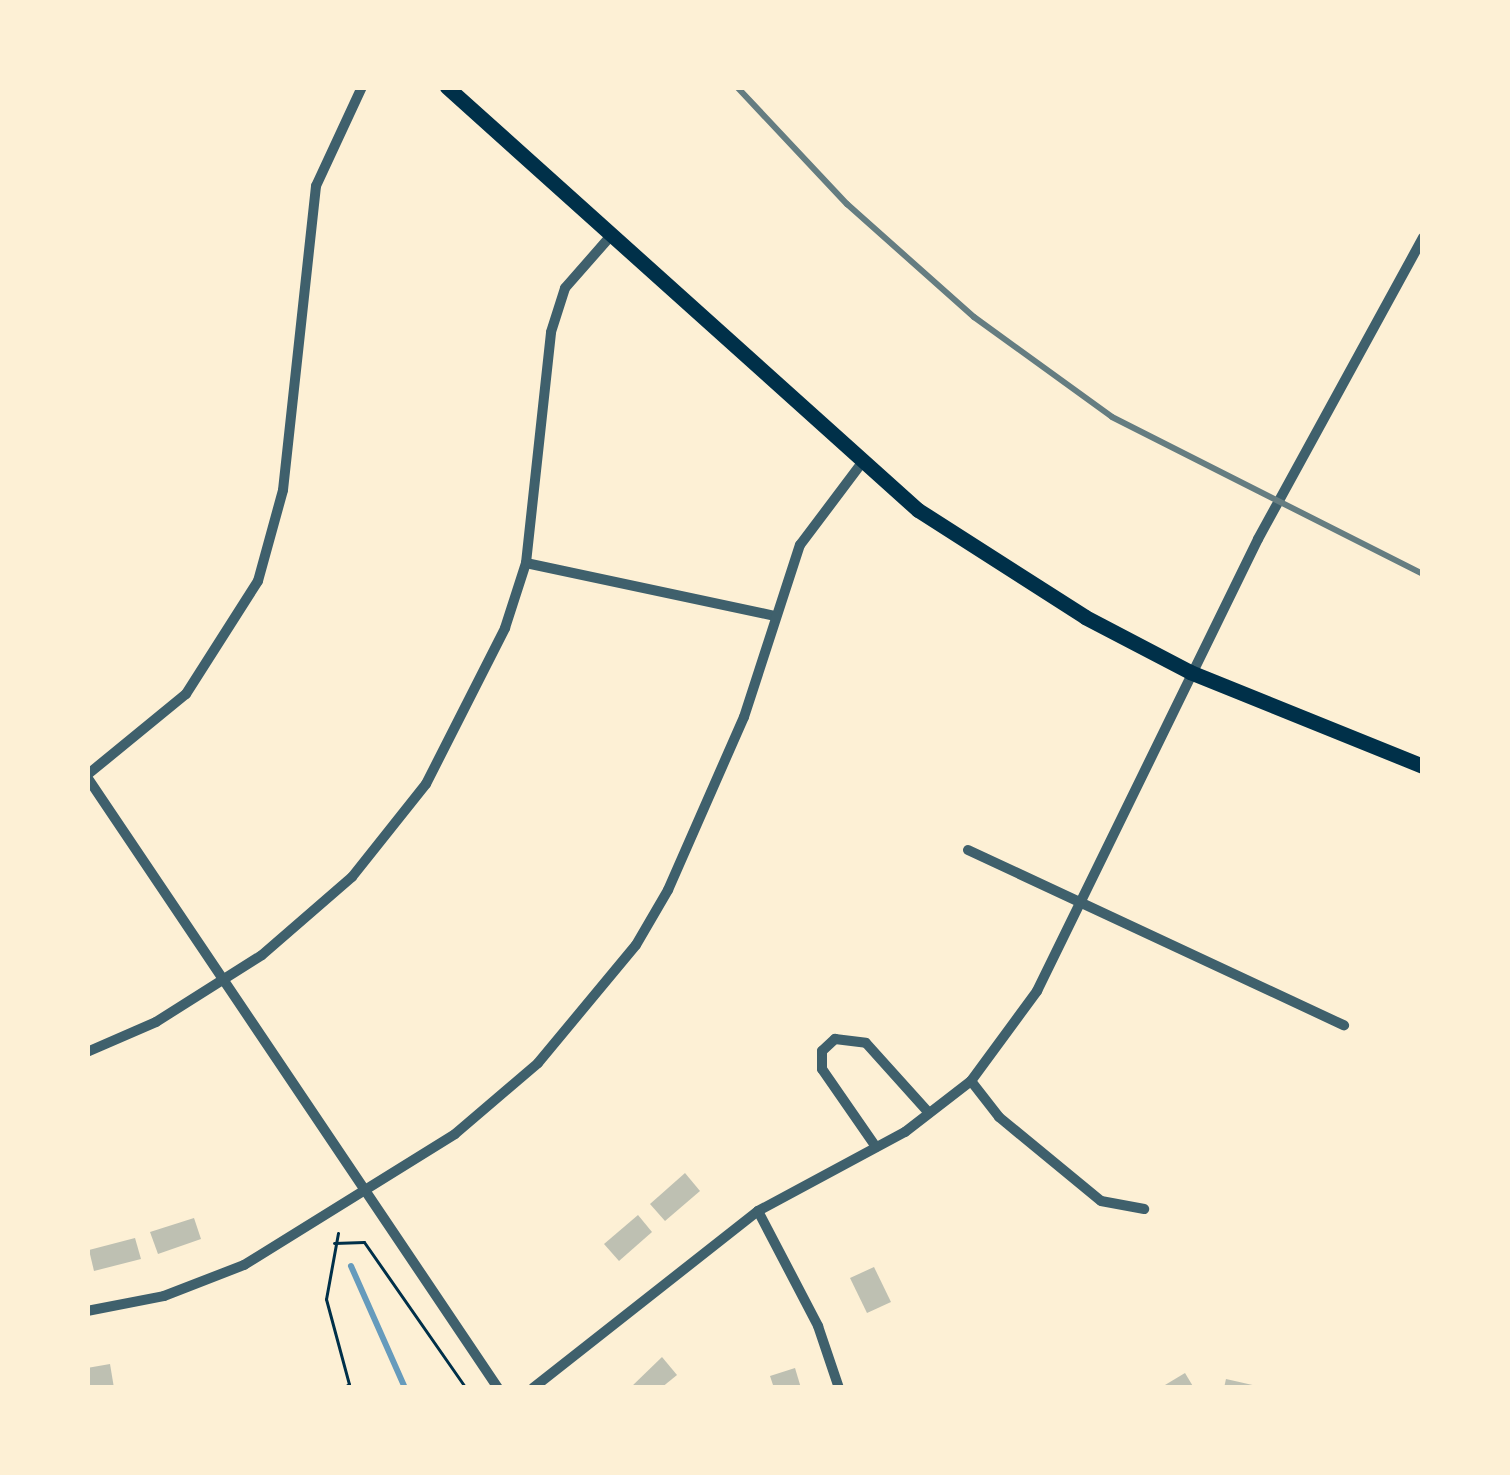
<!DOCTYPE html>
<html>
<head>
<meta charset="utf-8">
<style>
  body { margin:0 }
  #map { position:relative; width:1510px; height:1475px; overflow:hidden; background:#fdf0d5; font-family:"Fira Sans",sans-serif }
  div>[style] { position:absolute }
  .stream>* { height:6px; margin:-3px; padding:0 3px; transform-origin:3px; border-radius:3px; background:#669bbc }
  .building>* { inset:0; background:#bec0b2 }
  .path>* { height:3px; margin:-1.5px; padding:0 1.5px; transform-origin:1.5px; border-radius:1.5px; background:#003049 }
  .minor>* { height:10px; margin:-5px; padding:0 5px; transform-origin:5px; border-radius:5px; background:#3f606c }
  .secondary>* { height:15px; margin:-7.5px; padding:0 7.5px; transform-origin:7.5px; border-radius:7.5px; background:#003049 }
  .rail>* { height:6px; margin:-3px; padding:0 3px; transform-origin:3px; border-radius:3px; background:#657d81 }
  span { translate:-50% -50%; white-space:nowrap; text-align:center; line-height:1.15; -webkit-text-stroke:12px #fdf0d5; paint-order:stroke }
  .frame { position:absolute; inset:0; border:90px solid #fdf0d5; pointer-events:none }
</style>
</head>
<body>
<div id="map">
  <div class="stream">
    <div style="left:351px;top:1266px;width:133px;rotate:66.1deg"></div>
  </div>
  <div class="building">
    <div style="clip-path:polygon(685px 1173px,700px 1191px,665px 1221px,650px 1204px)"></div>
    <div style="clip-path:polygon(638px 1215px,652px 1232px,619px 1261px,604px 1244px)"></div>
    <div style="clip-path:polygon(194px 1218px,201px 1239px,158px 1254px,150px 1232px)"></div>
    <div style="clip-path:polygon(135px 1238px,141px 1259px,94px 1271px,89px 1250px)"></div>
    <div style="clip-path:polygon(874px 1267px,891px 1302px,867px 1313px,850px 1278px)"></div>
    <div style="clip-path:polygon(662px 1357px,677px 1375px,661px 1388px,630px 1388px)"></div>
    <div style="clip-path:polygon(110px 1364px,114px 1388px,87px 1388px,87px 1368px)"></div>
    <div style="clip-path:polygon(795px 1368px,801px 1388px,774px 1388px,770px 1376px)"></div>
    <div style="clip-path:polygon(1185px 1373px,1194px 1388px,1160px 1388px)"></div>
    <div style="clip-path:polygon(1226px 1379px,1257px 1386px,1257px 1388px,1224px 1388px)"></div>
  </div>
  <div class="path">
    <div style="left:338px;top:1233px;width:67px;rotate:100.3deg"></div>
    <div style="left:326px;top:1299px;width:88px;rotate:74.9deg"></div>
    <div style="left:349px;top:1384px;width:7px;rotate:146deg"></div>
    <div style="left:334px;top:1243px;width:30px;rotate:-2deg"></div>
    <div style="left:364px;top:1242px;width:178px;rotate:55.1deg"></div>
  </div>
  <div class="minor">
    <div style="left:526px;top:563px;width:255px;rotate:12deg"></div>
    <div style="left:87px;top:775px;width:128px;rotate:-39.3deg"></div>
    <div style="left:186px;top:694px;width:134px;rotate:-57.5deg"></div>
    <div style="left:258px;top:581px;width:94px;rotate:-74.6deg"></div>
    <div style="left:283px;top:490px;width:306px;rotate:-83.8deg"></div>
    <div style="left:316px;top:186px;width:109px;rotate:-65.1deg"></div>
    <div style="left:87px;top:777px;width:736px;rotate:56.07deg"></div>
    <div style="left:968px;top:850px;width:415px;rotate:25deg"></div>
    <div style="left:87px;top:1052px;width:75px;rotate:-23.5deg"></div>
    <div style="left:156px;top:1022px;width:125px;rotate:-32.3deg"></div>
    <div style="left:262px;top:955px;width:119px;rotate:-40.9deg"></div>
    <div style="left:352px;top:877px;width:119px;rotate:-51.5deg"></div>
    <div style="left:426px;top:784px;width:175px;rotate:-63.1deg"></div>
    <div style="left:505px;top:628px;width:68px;rotate:-72.1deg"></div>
    <div style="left:526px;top:563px;width:232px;rotate:-83.8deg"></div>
    <div style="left:551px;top:332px;width:46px;rotate:-72.3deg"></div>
    <div style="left:565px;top:288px;width:65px;rotate:-48.7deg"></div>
    <div style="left:971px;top:1081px;width:46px;rotate:52.1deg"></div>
    <div style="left:999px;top:1117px;width:132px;rotate:39.5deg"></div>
    <div style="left:1101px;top:1201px;width:44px;rotate:10.5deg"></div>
    <div style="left:876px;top:1147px;width:95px;rotate:-124.7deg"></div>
    <div style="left:822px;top:1069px;width:18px;rotate:-90deg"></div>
    <div style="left:822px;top:1051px;width:18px;rotate:-43deg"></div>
    <div style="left:835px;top:1039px;width:31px;rotate:7deg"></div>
    <div style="left:866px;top:1043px;width:94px;rotate:48deg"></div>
    <div style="left:758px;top:1211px;width:130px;rotate:62.4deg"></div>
    <div style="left:818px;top:1326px;width:65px;rotate:71.3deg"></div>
    <div style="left:87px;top:1311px;width:78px;rotate:-11deg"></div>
    <div style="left:164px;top:1296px;width:86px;rotate:-21.2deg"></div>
    <div style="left:244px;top:1265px;width:248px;rotate:-31.8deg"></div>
    <div style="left:455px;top:1134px;width:109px;rotate:-40.5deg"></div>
    <div style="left:538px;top:1063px;width:153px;rotate:-50.3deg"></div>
    <div style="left:636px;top:945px;width:64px;rotate:-59.8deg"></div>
    <div style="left:668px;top:890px;width:189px;rotate:-66.3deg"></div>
    <div style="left:744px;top:717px;width:181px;rotate:-72deg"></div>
    <div style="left:800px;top:545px;width:101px;rotate:-53deg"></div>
    <div style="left:533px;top:1388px;width:286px;rotate:-38.2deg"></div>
    <div style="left:758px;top:1211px;width:167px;rotate:-28.3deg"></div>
    <div style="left:905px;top:1132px;width:83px;rotate:-37.7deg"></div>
    <div style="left:971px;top:1081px;width:112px;rotate:-53.7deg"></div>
    <div style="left:1037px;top:991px;width:503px;rotate:-63.94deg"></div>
    <div style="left:1258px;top:539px;width:344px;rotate:-61.3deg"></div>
  </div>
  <div class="secondary">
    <div style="left:447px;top:87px;width:633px;rotate:41.93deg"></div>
    <div style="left:918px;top:510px;width:198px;rotate:32.6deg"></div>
    <div style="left:1085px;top:617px;width:119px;rotate:27.6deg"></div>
    <div style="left:1190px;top:672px;width:251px;rotate:22deg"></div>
  </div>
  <div class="rail">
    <div style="left:737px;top:87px;width:161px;rotate:46.8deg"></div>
    <div style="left:847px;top:204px;width:170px;rotate:41.7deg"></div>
    <div style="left:974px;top:317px;width:170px;rotate:35.9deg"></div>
    <div style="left:1112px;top:417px;width:348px;rotate:26.8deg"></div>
  </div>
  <div class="frame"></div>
</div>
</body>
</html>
